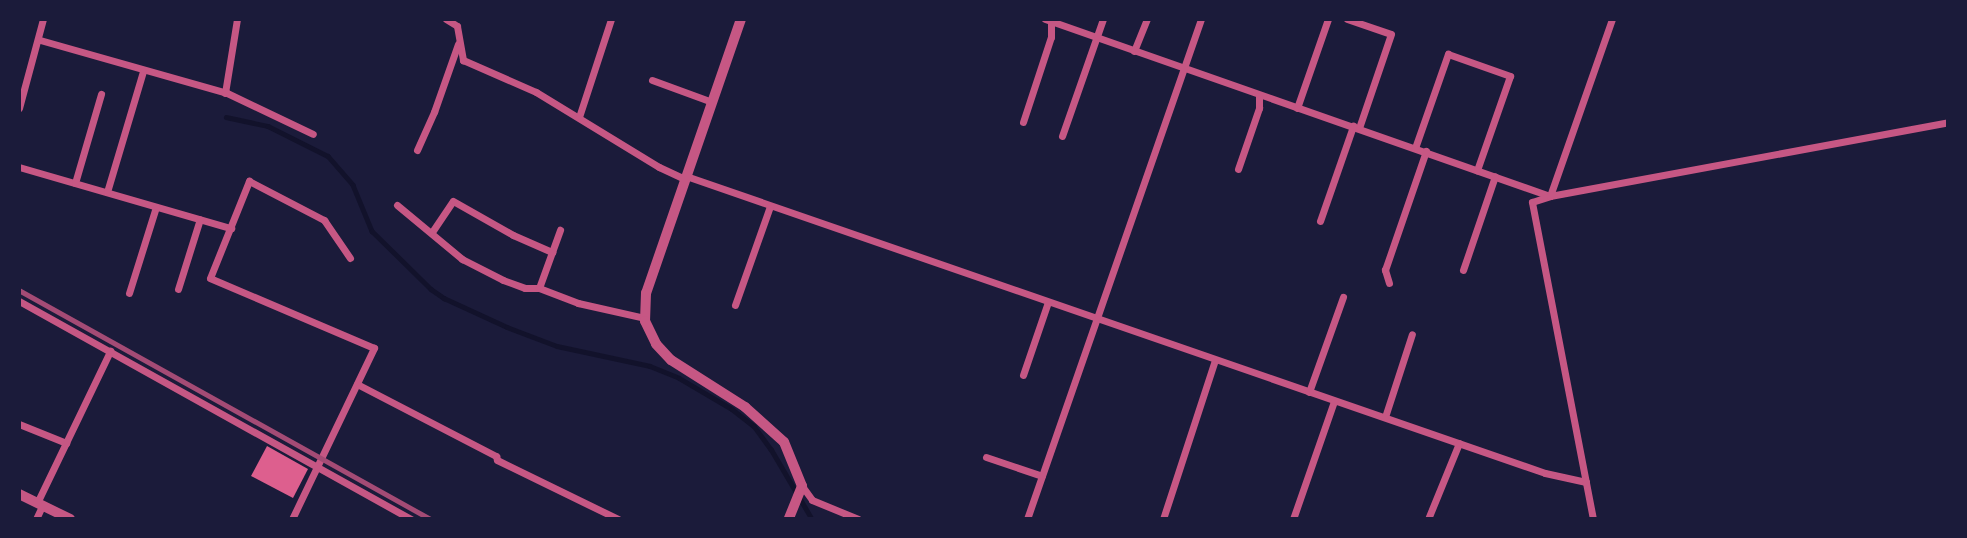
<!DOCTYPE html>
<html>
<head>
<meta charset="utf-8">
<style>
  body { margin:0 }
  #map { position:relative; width:1967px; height:538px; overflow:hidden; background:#1b1b3a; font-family:"Fira Sans",sans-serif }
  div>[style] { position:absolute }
  .stream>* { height:4.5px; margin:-2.25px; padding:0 2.25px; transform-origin:2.25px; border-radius:2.25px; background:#12122b }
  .building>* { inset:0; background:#dd5f8e }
  .minor>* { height:7px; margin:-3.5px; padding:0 3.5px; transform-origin:3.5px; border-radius:3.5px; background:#c65784 }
  .tertiary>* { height:10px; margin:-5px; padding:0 5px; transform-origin:5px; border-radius:5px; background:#c65784 }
  .rail>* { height:4.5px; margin:-2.25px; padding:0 2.25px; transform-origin:2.25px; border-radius:2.25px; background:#a44b75 }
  span { translate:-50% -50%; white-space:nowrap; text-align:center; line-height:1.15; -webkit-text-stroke:7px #1b1b3a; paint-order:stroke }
  .frame { position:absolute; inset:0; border:21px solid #1b1b3a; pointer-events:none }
</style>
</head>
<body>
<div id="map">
  <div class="stream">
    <div style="left:226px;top:117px;width:43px;rotate:12.1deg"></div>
    <div style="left:268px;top:126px;width:67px;rotate:26.6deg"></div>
    <div style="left:328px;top:156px;width:38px;rotate:49deg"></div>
    <div style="left:353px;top:185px;width:50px;rotate:67.6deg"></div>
    <div style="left:372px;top:231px;width:83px;rotate:44.5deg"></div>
    <div style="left:431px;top:289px;width:16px;rotate:35deg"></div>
    <div style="left:444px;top:298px;width:69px;rotate:24.7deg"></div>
    <div style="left:507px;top:327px;width:53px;rotate:20.8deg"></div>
    <div style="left:557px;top:346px;width:95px;rotate:12.1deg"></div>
    <div style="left:650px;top:366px;width:31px;rotate:22deg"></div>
    <div style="left:679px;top:378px;width:61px;rotate:30.3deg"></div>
    <div style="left:732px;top:409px;width:28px;rotate:38deg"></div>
    <div style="left:754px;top:426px;width:29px;rotate:54deg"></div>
    <div style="left:771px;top:449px;width:81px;rotate:59.6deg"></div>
  </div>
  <div class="building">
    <div style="clip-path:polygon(267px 446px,308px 469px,293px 498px,251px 476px)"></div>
  </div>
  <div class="minor">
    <div style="left:446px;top:19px;width:13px;rotate:32deg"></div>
    <div style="left:457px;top:26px;width:35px;rotate:80deg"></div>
    <div style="left:463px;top:60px;width:80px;rotate:23.7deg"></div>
    <div style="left:536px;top:92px;width:144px;rotate:31.4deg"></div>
    <div style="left:659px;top:167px;width:29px;rotate:25deg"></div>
    <div style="left:1045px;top:19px;width:535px;rotate:19.32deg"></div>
    <div style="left:1347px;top:19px;width:46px;rotate:18.8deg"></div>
    <div style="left:1391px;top:34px;width:99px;rotate:108.8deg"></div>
    <div style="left:40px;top:40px;width:194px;rotate:15.8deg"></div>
    <div style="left:227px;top:93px;width:95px;rotate:25.5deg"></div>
    <div style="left:1134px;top:51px;width:35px;rotate:-68deg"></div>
    <div style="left:652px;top:80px;width:64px;rotate:20.1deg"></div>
    <div style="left:225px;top:93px;width:75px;rotate:-80.8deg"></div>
    <div style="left:19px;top:108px;width:92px;rotate:-74.9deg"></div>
    <div style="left:1297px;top:108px;width:94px;rotate:-70.8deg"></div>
    <div style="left:579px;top:117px;width:103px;rotate:-71.9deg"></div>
    <div style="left:1023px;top:122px;width:89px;rotate:-71.8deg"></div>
    <div style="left:1051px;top:37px;width:16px;rotate:-90deg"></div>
    <div style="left:1062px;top:136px;width:124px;rotate:-70.7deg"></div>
    <div style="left:1415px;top:148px;width:100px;rotate:-70.7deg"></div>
    <div style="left:1448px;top:54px;width:66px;rotate:19.5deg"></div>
    <div style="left:1510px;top:76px;width:100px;rotate:109.3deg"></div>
    <div style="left:417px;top:150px;width:42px;rotate:-65.9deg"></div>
    <div style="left:434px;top:112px;width:72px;rotate:-70.6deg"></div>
    <div style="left:19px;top:167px;width:221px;rotate:16.1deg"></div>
    <div style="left:1238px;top:169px;width:65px;rotate:-71deg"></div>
    <div style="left:1259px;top:108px;width:12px;rotate:-90deg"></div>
    <div style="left:686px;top:176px;width:909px;rotate:19.07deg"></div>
    <div style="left:1545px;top:473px;width:42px;rotate:12.4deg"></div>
    <div style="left:75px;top:183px;width:93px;rotate:-73.7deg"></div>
    <div style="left:107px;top:192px;width:126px;rotate:-73.4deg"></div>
    <div style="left:1550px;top:196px;width:188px;rotate:-70.7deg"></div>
    <div style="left:397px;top:205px;width:85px;rotate:39.7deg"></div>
    <div style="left:462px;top:259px;width:46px;rotate:27.1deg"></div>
    <div style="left:503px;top:280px;width:23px;rotate:20deg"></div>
    <div style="left:525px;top:288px;width:14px"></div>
    <div style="left:539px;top:288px;width:42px;rotate:21deg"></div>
    <div style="left:578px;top:303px;width:69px;rotate:12.6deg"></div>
    <div style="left:1320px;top:221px;width:101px;rotate:-70.8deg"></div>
    <div style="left:432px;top:232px;width:37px;rotate:-56deg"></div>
    <div style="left:453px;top:201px;width:69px;rotate:29.5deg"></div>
    <div style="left:513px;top:235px;width:43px;rotate:23.6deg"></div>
    <div style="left:1463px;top:270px;width:99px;rotate:-71.2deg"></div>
    <div style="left:1389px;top:283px;width:14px;rotate:-107deg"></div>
    <div style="left:1385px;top:270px;width:126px;rotate:-71deg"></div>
    <div style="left:539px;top:288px;width:62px;rotate:-70.1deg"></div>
    <div style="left:178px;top:289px;width:73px;rotate:-72.6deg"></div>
    <div style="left:129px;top:293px;width:90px;rotate:-72.6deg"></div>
    <div style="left:19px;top:301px;width:449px;rotate:29.1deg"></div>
    <div style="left:735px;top:305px;width:105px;rotate:-70.5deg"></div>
    <div style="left:1023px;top:375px;width:77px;rotate:-71.1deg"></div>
    <div style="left:357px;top:384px;width:157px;rotate:27.4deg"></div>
    <div style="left:496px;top:456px;width:4px;rotate:76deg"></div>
    <div style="left:497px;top:460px;width:135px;rotate:26deg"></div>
    <div style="left:1309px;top:392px;width:101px;rotate:-70.3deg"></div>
    <div style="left:1385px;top:417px;width:87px;rotate:-72deg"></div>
    <div style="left:19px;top:424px;width:51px;rotate:22deg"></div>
    <div style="left:986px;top:457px;width:59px;rotate:18.7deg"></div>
    <div style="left:802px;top:486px;width:17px;rotate:54deg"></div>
    <div style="left:812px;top:500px;width:50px;rotate:22.4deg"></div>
    <div style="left:37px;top:503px;width:169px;rotate:-64.3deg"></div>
    <div style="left:36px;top:519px;width:14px;rotate:-65deg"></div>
    <div style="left:292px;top:519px;width:190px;rotate:-64.4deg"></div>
    <div style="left:374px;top:348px;width:178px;rotate:-156.9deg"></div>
    <div style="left:210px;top:278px;width:105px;rotate:-68.1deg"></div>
    <div style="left:249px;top:181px;width:85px;rotate:27.5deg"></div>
    <div style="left:324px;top:220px;width:46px;rotate:55.6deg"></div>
    <div style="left:1027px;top:519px;width:529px;rotate:-70.81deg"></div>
    <div style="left:1163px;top:519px;width:167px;rotate:-71.9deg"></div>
    <div style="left:1293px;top:519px;width:125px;rotate:-70.8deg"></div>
    <div style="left:1428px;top:519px;width:82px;rotate:-67.8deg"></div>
    <div style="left:1593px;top:519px;width:323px;rotate:-100.9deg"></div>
    <div style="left:1532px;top:202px;width:19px;rotate:-18deg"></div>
    <div style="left:1550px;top:196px;width:405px;rotate:-10.5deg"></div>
  </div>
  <div class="tertiary">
    <div style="left:741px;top:19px;width:290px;rotate:109.1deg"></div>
    <div style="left:646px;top:293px;width:28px;rotate:92deg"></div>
    <div style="left:645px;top:321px;width:25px;rotate:64deg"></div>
    <div style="left:656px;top:344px;width:22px;rotate:47deg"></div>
    <div style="left:671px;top:360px;width:88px;rotate:32.4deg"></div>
    <div style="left:745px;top:407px;width:52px;rotate:41.9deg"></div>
    <div style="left:784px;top:442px;width:48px;rotate:67.8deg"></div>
    <div style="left:802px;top:486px;width:35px;rotate:112deg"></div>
    <div style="left:19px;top:494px;width:57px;rotate:26.1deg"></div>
  </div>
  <div class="rail">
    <div style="left:19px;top:290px;width:471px;rotate:29.1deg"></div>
  </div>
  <div class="frame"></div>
</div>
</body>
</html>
